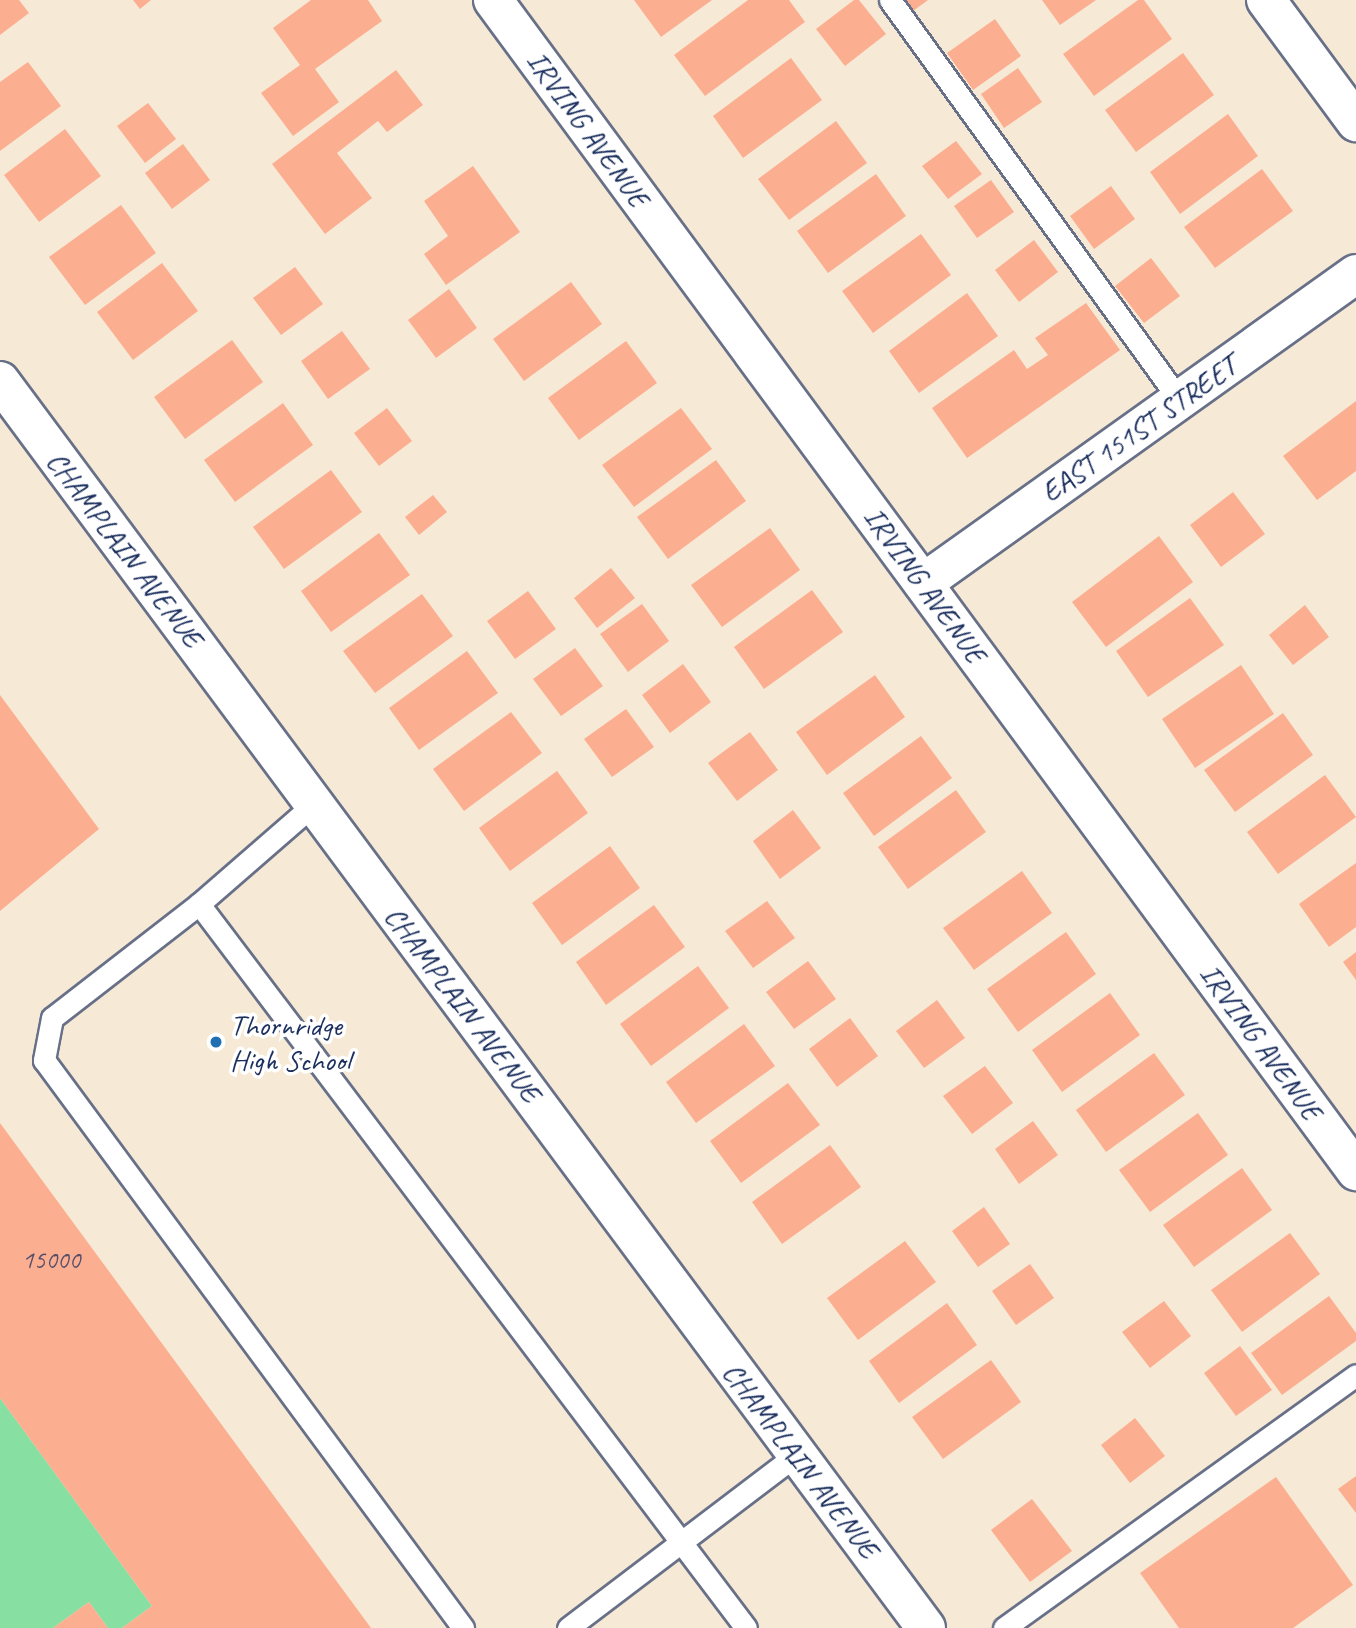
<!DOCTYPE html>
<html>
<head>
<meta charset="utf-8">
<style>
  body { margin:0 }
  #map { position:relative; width:1356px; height:1628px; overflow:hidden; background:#f6ead6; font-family:Caveat,sans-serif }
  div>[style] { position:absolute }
  .green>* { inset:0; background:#88dfa2 }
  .building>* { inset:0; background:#fcae91 }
  .roads { filter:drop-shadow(2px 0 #687088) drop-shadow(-2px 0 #687088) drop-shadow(0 2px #687088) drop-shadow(0 -2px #687088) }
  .service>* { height:21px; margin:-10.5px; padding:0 10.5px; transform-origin:10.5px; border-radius:10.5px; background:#fff }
  .minor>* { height:38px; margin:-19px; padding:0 19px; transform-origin:19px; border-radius:19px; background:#fff }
  .dots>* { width:19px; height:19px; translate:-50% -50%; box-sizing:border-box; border:4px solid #fff; border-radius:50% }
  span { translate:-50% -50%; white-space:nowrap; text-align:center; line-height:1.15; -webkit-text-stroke:7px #fff; paint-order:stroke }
  .number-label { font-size:26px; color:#534f6b }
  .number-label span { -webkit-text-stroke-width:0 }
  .street-label { font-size:30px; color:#1b2f5e }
  .poi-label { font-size:30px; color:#1b2f5e }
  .left { translate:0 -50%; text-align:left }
</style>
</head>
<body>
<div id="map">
  <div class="green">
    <div style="clip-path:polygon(0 1398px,152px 1606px,122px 1628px,108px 1628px,89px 1602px,53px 1628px,0 1628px)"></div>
  </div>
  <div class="building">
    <div style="clip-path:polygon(0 0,19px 0,29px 13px,0 35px)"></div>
    <div style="clip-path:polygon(133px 0,151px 0,140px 9px)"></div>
    <div style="clip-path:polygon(311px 0,368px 0,382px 21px,315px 69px,339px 102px,293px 136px,261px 93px,300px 65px,273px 28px)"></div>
    <div style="clip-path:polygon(634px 0,712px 0,661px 37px)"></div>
    <div style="clip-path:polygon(748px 0,789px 0,805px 22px,705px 96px,674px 55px)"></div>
    <div style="clip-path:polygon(854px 0,859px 0,886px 34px,845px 66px,816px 29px)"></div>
    <div style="clip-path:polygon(905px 0,928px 0,913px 11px)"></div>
    <div style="clip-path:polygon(1042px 0,1096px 0,1060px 25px)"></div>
    <div style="clip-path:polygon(1138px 0,1144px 0,1172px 39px,1094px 96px,1063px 54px)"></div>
    <div style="clip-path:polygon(995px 19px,1021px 56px,973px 90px,947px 53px)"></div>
    <div style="clip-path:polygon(1183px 53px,1214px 95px,1136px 152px,1105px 110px)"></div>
    <div style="clip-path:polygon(791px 58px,822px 100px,743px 158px,713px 116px)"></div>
    <div style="clip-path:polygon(28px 62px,61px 106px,0 151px,0 82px)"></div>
    <div style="clip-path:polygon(1018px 68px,1042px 102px,1004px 128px,981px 94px)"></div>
    <div style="clip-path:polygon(396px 70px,423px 105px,387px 132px,378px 121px,337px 153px,372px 198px,325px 234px,272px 164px)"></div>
    <div style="clip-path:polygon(148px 103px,176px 139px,145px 163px,117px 126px)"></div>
    <div style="clip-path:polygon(1228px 114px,1258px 156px,1180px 214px,1150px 172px)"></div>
    <div style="clip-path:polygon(836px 121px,867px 163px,789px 220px,758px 179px)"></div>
    <div style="clip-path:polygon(65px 129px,101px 176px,39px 222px,4px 175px)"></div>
    <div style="clip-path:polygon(956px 141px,982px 174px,948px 199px,922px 166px)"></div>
    <div style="clip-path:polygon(183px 144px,210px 180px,172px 209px,145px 173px)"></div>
    <div style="clip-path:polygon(473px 166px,520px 232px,446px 285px,424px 254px,448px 236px,424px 201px)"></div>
    <div style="clip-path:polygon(1262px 169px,1293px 211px,1215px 268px,1184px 227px)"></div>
    <div style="clip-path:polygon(876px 174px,906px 216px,828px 273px,797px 231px)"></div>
    <div style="clip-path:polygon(991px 180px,1014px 212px,977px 238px,954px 206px)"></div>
    <div style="clip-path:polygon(1111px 186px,1135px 219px,1094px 249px,1070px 216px)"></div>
    <div style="clip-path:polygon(121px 205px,156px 253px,85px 305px,49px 257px)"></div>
    <div style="clip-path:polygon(921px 234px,951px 275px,873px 333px,842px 291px)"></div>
    <div style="clip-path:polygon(1034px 240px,1058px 272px,1019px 302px,995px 270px)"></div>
    <div style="clip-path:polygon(1151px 258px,1180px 296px,1144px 323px,1115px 286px)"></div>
    <div style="clip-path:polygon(162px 263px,198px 311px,133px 360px,97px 312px)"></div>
    <div style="clip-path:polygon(295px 267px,323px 304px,281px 335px,253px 298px)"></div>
    <div style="clip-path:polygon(571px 282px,602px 324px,524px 381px,493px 339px)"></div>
    <div style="clip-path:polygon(449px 289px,477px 328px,436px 358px,408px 320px)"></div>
    <div style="clip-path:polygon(967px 293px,998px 336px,919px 393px,889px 351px)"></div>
    <div style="clip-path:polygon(1086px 303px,1120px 350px,967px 458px,932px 408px,1014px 350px,1027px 369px,1048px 355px,1035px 338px)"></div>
    <div style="clip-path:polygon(342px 331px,370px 369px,328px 399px,301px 361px)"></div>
    <div style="clip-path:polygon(232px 340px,263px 382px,185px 439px,154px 397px)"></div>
    <div style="clip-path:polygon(626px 341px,657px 383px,579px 440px,548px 398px)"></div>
    <div style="clip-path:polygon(1356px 401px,1356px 471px,1317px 500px,1283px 456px)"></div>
    <div style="clip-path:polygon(283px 403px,313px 445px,235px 502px,204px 460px)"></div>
    <div style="clip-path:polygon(387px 408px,412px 441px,379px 466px,354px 433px)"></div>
    <div style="clip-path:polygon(681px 408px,712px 449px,634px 507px,602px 465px)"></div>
    <div style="clip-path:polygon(716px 460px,746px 501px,668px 559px,637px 517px)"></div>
    <div style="clip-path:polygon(331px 470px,362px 512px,284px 569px,253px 527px)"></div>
    <div style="clip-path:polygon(1233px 492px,1265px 534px,1221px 567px,1190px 525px)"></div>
    <div style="clip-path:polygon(433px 495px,447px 512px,419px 535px,405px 517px)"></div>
    <div style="clip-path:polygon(770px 528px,800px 570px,722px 627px,691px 585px)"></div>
    <div style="clip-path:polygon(379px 533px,410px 575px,331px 632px,301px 591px)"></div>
    <div style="clip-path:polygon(1159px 536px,1193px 582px,1106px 647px,1072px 602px)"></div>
    <div style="clip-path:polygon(611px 568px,635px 598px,597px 628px,574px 598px)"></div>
    <div style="clip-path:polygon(812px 590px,843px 632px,764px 689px,734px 647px)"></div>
    <div style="clip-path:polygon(528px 591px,556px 629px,515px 659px,487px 621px)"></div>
    <div style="clip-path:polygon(422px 594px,453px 636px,375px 693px,343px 651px)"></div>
    <div style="clip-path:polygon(1190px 598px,1224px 645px,1148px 697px,1116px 651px)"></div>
    <div style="clip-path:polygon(642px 604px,669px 641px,628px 672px,600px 634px)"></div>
    <div style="clip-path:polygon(1305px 605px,1329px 637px,1293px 665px,1269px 635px)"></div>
    <div style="clip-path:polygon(575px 648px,603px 686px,561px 716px,533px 679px)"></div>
    <div style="clip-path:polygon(467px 651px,498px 693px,419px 750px,389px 708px)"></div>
    <div style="clip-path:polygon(683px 664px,711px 702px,670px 733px,642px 695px)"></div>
    <div style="clip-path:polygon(1241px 665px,1274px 714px,1195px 768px,1162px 719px)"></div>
    <div style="clip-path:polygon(875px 675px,905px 717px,827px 775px,796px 732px)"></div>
    <div style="clip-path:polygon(0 695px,99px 829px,0 911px)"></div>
    <div style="clip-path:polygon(626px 709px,654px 747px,612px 777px,584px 739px)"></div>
    <div style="clip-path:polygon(511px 712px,542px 753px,464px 811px,433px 769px)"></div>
    <div style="clip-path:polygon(1283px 713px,1313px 755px,1235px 812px,1204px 770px)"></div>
    <div style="clip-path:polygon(750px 732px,778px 770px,737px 801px,708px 763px)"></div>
    <div style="clip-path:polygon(921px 736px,952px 778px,874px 836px,843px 793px)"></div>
    <div style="clip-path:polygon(557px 771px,588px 813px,510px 871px,479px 828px)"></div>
    <div style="clip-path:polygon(1325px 775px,1356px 817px,1278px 874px,1247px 832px)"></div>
    <div style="clip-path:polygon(956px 790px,986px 832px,908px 889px,878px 847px)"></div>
    <div style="clip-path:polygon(793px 810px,821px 848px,780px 879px,753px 841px)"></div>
    <div style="clip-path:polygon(610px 846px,640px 888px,562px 945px,532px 903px)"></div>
    <div style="clip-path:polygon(1356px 863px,1356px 927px,1329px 947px,1299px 904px)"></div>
    <div style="clip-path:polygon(1022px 871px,1052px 913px,974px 970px,943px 928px)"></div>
    <div style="clip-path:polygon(767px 901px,795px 938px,753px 968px,725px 931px)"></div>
    <div style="clip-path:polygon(654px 905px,685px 947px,606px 1005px,576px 962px)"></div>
    <div style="clip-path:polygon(1066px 932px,1096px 974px,1018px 1032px,987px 989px)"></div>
    <div style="clip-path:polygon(1356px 952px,1356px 980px,1343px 962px)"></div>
    <div style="clip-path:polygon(808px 961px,836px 999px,794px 1029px,766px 992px)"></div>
    <div style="clip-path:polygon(698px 966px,729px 1008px,651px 1066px,620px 1024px)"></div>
    <div style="clip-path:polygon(1110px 993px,1140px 1035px,1062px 1092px,1032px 1050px)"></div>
    <div style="clip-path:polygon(937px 1000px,965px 1038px,924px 1068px,896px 1031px)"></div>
    <div style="clip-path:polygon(850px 1018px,878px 1056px,837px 1087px,809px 1049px)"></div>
    <div style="clip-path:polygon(744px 1024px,775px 1066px,696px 1123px,666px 1082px)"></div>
    <div style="clip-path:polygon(1154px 1053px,1185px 1095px,1106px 1152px,1076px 1110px)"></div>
    <div style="clip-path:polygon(985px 1066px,1013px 1103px,972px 1134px,943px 1096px)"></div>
    <div style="clip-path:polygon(788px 1083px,820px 1125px,741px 1183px,710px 1141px)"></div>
    <div style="clip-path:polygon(1198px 1113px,1228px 1155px,1150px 1212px,1119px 1170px)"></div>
    <div style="clip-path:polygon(1033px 1121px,1058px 1155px,1019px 1184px,995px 1149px)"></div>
    <div style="clip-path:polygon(0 1123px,371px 1628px,122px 1628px,152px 1606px,0 1398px)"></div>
    <div style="clip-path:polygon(830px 1145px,861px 1187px,782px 1244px,752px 1202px)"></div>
    <div style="clip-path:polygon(1242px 1168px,1272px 1210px,1194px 1267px,1163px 1225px)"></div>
    <div style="clip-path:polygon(984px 1207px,1010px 1244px,978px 1267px,952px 1231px)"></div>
    <div style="clip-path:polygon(1290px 1233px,1320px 1274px,1242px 1332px,1211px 1290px)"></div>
    <div style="clip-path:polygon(905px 1241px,936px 1282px,858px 1340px,827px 1298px)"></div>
    <div style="clip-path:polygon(1030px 1264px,1054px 1298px,1016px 1325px,992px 1291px)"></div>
    <div style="clip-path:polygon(1329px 1296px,1356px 1333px,1356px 1341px,1282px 1395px,1251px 1353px)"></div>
    <div style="clip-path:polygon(1164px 1301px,1191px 1336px,1150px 1368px,1122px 1332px)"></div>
    <div style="clip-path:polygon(947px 1303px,977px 1345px,899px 1403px,869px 1361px)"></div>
    <div style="clip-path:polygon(1240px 1346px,1272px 1390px,1236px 1416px,1204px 1373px)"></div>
    <div style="clip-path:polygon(991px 1360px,1021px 1402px,943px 1459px,912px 1417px)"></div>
    <div style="clip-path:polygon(1135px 1418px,1165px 1456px,1130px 1483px,1101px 1445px)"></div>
    <div style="clip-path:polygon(1356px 1476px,1356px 1513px,1338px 1489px)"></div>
    <div style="clip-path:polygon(1276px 1477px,1353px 1585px,1293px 1628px,1179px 1628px,1140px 1573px)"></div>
    <div style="clip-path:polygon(1032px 1499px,1072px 1551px,1030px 1582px,991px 1530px)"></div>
    <div style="clip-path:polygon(89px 1602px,108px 1628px,53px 1628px)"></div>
  </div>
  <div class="roads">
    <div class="service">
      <div style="left:890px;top:0;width:494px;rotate:54.1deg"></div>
      <div style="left:314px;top:804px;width:152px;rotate:139deg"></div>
      <div style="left:199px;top:904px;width:186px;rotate:142.2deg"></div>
      <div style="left:52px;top:1018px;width:43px;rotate:100.8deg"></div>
      <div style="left:44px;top:1060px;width:706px;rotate:53.58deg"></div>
      <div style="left:199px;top:904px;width:907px;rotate:52.93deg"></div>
      <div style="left:568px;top:1628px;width:288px;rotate:-37.2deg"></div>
      <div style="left:1004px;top:1628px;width:433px;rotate:-35.7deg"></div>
    </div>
    <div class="minor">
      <div style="left:493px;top:0;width:1455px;rotate:53.61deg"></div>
      <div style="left:1266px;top:0;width:152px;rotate:53.6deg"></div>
      <div style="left:0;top:381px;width:1553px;rotate:53.4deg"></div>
      <div style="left:923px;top:583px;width:532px;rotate:-35.51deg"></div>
    </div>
  </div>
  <div class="dots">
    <div style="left:216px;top:1042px;background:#1f6fb2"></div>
  </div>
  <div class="number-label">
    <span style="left:51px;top:1260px">15000</span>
  </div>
  <div class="street-label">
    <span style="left:588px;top:129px;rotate:54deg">IRVING AVENUE</span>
    <span style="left:1139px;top:429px;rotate:-35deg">EAST 151ST STREET</span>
    <span style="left:125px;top:549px;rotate:53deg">CHAMPLAIN AVENUE</span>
    <span style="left:925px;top:585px;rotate:54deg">IRVING AVENUE</span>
    <span style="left:463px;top:1004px;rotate:53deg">CHAMPLAIN AVENUE</span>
    <span style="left:1261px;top:1042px;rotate:54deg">IRVING AVENUE</span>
    <span style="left:801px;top:1460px;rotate:53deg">CHAMPLAIN AVENUE</span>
  </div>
  <div class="poi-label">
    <span class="left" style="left:230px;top:1042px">Thornridge<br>High School</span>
  </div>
</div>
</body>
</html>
